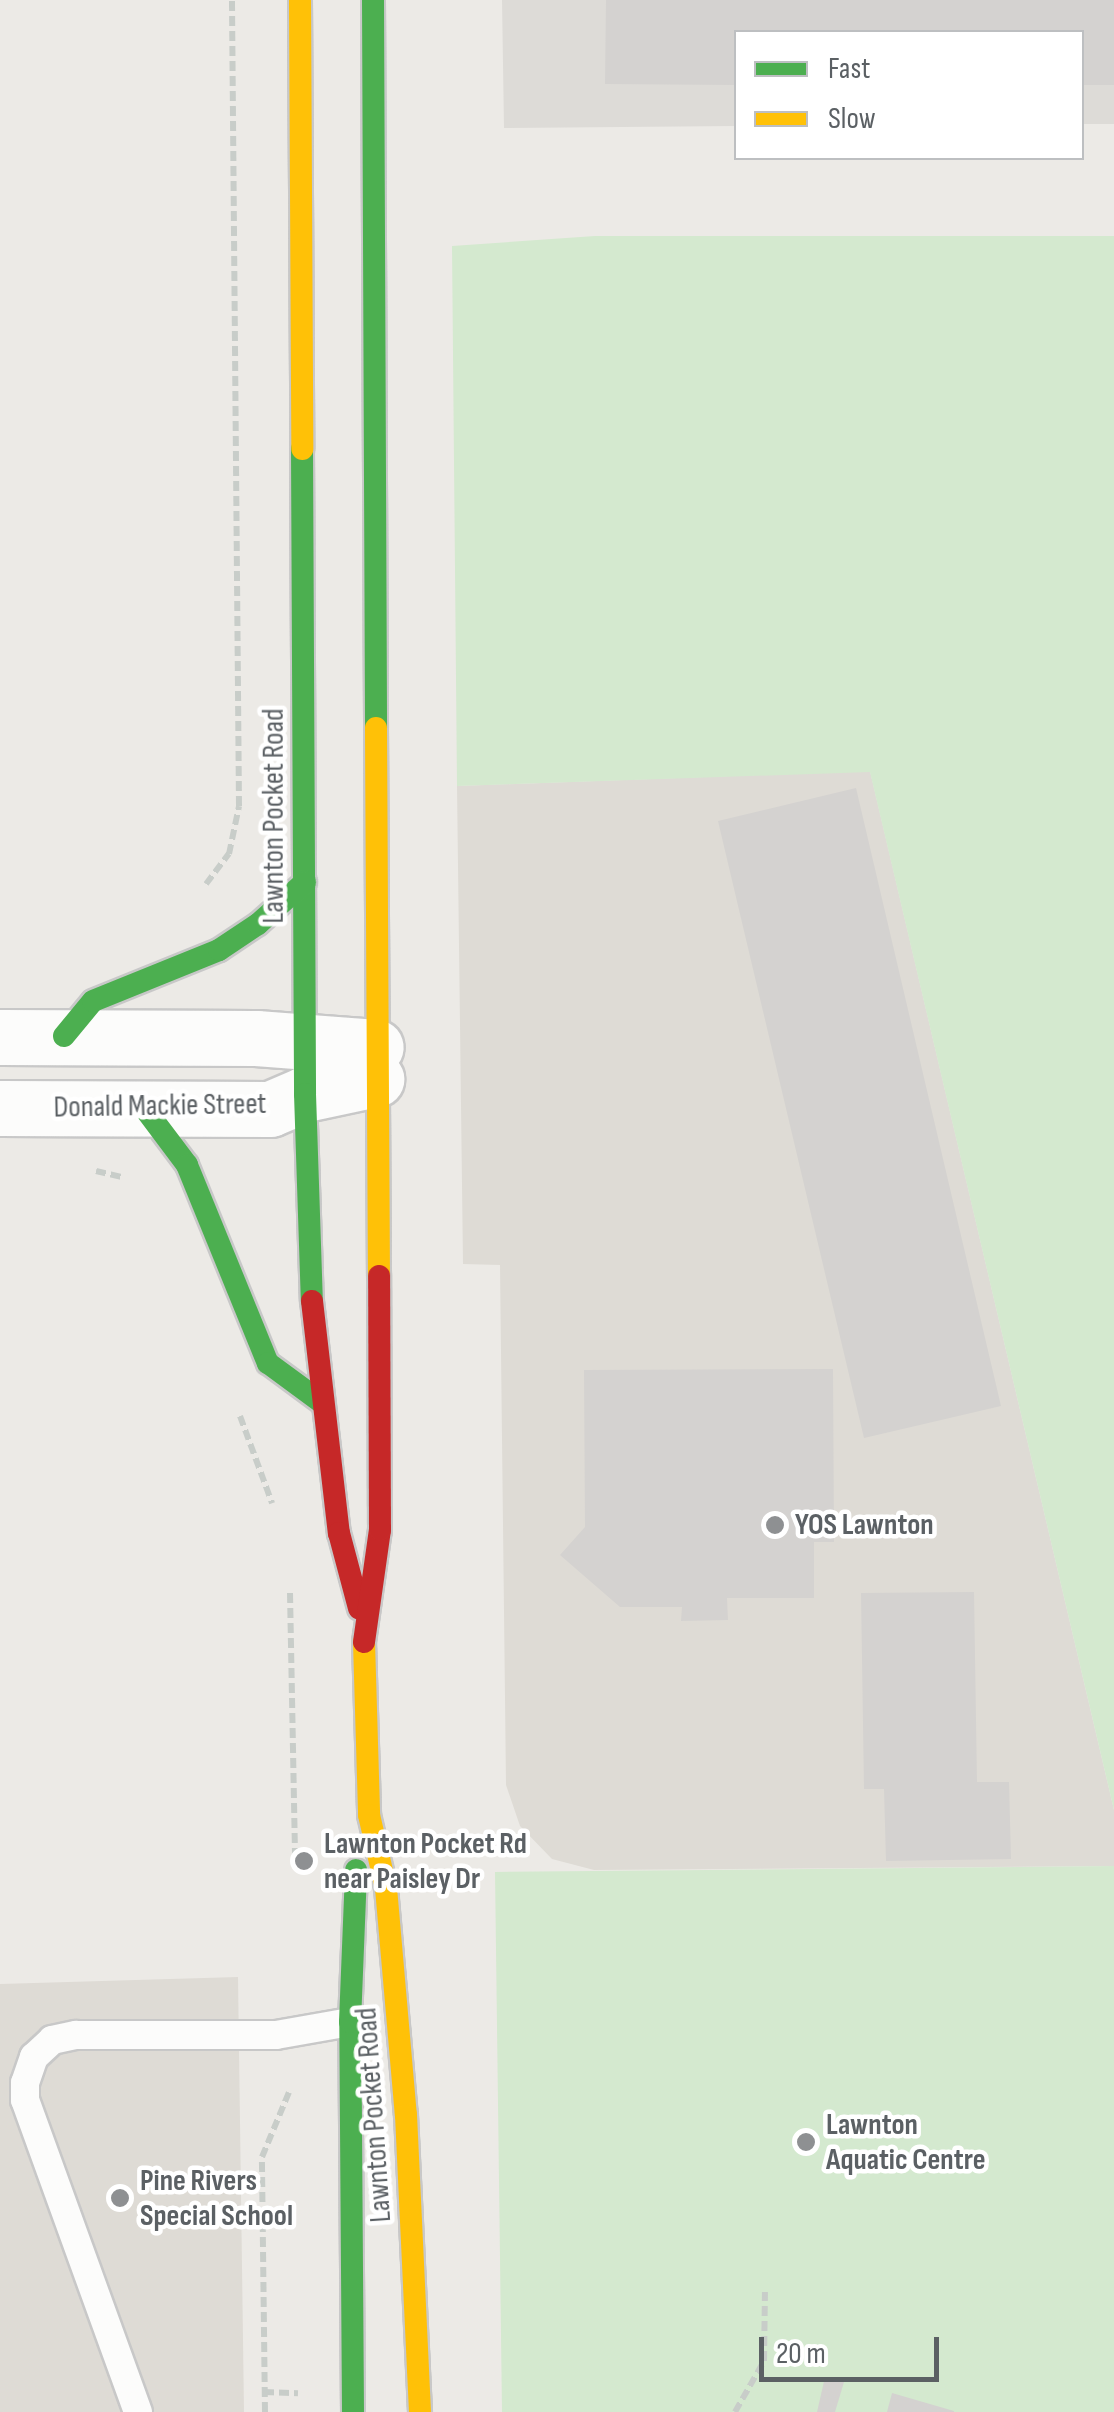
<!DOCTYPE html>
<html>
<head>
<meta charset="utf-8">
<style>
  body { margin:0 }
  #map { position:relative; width:1114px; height:2412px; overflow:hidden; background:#eceae6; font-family:"Sofia Sans Condensed",sans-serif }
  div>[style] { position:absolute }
  .industrial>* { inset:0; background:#dddbd7 }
  .education>* { inset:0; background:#dedbd5 }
  .green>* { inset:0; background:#d4e9cf }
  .building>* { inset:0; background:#d4d2d0 }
  .path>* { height:6px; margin-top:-3px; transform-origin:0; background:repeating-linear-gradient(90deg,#c8cdc9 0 10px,transparent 0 15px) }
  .roads { filter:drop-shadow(2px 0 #c8c8c8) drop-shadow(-2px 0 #c8c8c8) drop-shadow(0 2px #c8c8c8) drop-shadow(0 -2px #c8c8c8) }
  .lane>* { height:28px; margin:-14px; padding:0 14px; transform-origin:14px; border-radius:14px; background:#fcfcfb }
  .street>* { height:55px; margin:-27.5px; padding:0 27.5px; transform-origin:27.5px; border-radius:27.5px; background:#fcfcfb }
  .fast>* { height:22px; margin:-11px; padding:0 11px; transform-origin:11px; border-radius:11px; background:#4caf50 }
  .slow>* { height:22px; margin:-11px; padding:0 11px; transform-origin:11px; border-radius:11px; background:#ffc107 }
  .jam>* { height:22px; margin:-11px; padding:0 11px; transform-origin:11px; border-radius:11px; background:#c62828 }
  .dots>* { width:28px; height:28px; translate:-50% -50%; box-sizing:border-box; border:5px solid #fff; border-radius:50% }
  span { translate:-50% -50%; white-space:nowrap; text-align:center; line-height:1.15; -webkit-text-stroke:9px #fff; paint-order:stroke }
  .street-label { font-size:30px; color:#5b6064 }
  .poi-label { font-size:30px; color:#5b6064; font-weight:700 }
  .left { translate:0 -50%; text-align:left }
  .legend { position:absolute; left:734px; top:30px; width:350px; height:130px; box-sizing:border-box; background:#fff; border:2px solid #bdbfc1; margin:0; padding:12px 18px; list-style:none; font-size:30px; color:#5b6064 }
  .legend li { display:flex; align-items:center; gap:20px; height:50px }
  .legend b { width:50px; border:2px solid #bdbfc1 }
  .scale { position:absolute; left:759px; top:2337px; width:180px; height:45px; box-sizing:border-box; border:5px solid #5b6064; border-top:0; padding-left:12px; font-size:30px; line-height:35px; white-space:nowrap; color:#5b6064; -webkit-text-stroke:8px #fff; paint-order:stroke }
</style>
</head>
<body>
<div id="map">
  <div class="industrial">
    <div style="clip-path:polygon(502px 0,1114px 0,1114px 124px,1082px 124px,1082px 32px,736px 32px,736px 126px,504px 128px)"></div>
  </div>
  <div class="education">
    <div style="clip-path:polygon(870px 771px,1114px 1810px,1114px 1866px,594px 1870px,552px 1859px,520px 1826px,506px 1785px,500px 1265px,463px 1264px,457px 786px)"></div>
    <div style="clip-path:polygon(238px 1977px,244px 2412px,0 2412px,0 1984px)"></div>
  </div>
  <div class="green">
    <div style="clip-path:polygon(595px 236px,1114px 236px,1114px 1810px,870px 772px,457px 786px,452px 246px)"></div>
    <div style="clip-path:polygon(1114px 1866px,1114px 2412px,502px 2412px,495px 1872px)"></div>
  </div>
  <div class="building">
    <div style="clip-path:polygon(606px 0,1114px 0,1114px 85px,1082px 85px,1082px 32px,736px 32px,736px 85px,605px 84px)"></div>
    <div style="clip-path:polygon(856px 788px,1001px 1406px,864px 1438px,718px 821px)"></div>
    <div style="clip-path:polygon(833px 1369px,834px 1542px,814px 1542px,814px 1598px,727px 1598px,728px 1620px,681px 1621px,682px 1607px,620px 1607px,560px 1555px,585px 1527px,584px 1370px)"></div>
    <div style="clip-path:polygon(974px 1592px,977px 1782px,1009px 1782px,1011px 1859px,886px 1861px,884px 1789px,864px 1789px,861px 1593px)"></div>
    <div style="clip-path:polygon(825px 2377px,844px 2382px,835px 2412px,817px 2412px)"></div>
    <div style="clip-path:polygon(892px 2393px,954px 2411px,954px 2412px,887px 2412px)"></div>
  </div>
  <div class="path">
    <div style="left:206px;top:884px;width:38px;rotate:-53deg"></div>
    <div style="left:229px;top:854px;width:49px;rotate:-78.2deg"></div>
    <div style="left:239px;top:806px;width:806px;rotate:-90.5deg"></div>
    <div style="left:96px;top:1171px;width:28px;rotate:13deg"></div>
    <div style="left:240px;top:1416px;width:93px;rotate:69.8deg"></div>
    <div style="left:290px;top:1593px;width:268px;rotate:88.9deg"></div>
    <div style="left:264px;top:2392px;width:34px;rotate:2deg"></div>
    <div style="left:265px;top:2412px;width:255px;rotate:-90.7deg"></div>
    <div style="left:262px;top:2157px;width:70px;rotate:-67.4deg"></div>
    <div style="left:735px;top:2412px;width:59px;rotate:-60.4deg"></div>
    <div style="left:764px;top:2361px;width:69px;rotate:-89.2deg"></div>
  </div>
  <div class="roads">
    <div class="lane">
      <div style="left:138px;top:2412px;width:332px;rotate:-109.9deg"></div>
      <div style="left:25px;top:2100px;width:17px;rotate:-90deg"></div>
      <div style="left:25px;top:2083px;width:28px;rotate:-71deg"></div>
      <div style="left:34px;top:2057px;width:25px;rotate:-43deg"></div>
      <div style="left:52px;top:2040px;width:25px;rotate:-12deg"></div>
      <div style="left:76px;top:2035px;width:200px"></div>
      <div style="left:276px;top:2035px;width:75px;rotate:-10deg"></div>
    </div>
    <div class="street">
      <div style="left:0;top:1037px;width:256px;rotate:0.2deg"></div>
      <div style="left:256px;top:1038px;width:120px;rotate:4.3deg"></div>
      <div style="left:0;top:1108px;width:270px;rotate:0.2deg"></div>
      <div style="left:270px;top:1109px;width:38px;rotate:-23deg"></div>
      <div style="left:305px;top:1094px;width:73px;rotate:-11.9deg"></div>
    </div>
    <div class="fast">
      <div style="left:373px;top:0;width:728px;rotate:89.76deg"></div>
      <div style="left:302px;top:449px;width:645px;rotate:89.73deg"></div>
      <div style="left:305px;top:1094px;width:207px;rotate:88.1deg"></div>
      <div style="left:64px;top:1036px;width:45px;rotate:-50.4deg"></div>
      <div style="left:93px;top:1001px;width:136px;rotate:-22deg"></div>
      <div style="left:219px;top:950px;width:47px;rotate:-33.7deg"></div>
      <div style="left:258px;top:924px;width:63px;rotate:-41.8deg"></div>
      <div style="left:145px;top:1109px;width:70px;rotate:53.1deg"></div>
      <div style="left:187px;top:1165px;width:214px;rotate:67.8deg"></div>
      <div style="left:268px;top:1363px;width:66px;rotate:36.3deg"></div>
      <div style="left:353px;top:2412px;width:390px;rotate:-90.4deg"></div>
      <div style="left:350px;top:2022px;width:152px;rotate:-87.7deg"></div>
    </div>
    <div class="slow">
      <div style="left:300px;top:0;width:449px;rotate:89.7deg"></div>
      <div style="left:376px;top:728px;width:548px;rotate:89.69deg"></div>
      <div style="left:364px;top:1642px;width:173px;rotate:88.3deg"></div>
      <div style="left:369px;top:1815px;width:75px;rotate:76.9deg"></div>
      <div style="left:386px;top:1888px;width:228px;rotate:85deg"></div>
      <div style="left:406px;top:2115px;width:297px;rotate:87.3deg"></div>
    </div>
    <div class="jam">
      <div style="left:312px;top:1301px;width:234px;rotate:83.4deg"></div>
      <div style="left:339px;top:1533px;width:78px;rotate:75.1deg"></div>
      <div style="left:364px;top:1642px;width:113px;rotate:-81.9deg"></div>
      <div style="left:380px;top:1530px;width:254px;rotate:-90.2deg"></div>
    </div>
  </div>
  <div class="dots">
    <div style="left:775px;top:1525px;background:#8e9092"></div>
    <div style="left:304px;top:1861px;background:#8e9092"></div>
    <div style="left:806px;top:2142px;background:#8e9092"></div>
    <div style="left:120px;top:2198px;background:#8e9092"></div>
  </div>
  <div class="street-label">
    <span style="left:274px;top:816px;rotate:-90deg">Lawnton Pocket Road</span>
    <span style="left:160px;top:1106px;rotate:-1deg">Donald Mackie Street</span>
    <span style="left:374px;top:2115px;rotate:-94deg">Lawnton Pocket Road</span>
  </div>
  <div class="poi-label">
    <span class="left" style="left:795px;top:1525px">YOS Lawnton</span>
    <span class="left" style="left:324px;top:1861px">Lawnton Pocket Rd<br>near Paisley Dr</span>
    <span class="left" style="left:826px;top:2142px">Lawnton<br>Aquatic Centre</span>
    <span class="left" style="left:140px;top:2198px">Pine Rivers<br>Special School</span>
  </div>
  <ul class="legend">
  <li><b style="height:12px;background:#4caf50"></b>Fast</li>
  <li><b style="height:12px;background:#ffc107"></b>Slow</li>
  </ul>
  <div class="scale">20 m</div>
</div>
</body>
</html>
